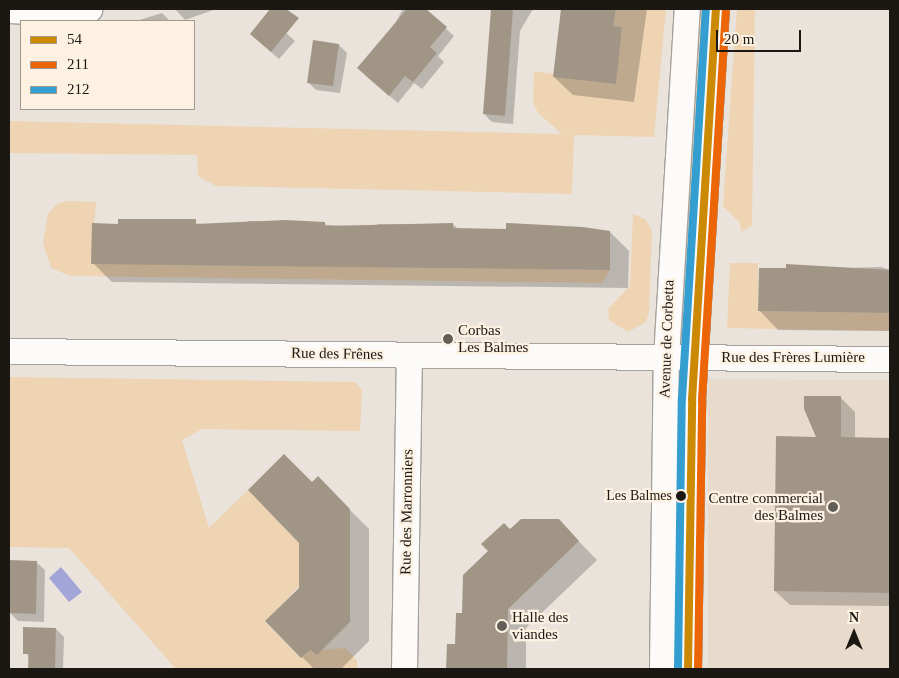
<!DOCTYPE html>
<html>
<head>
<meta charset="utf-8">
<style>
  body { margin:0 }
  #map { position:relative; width:899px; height:678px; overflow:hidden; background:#eae3db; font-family:"Times New Roman",serif }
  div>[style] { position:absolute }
  .built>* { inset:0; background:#e8dbcc }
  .green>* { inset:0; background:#eed4b2 }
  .water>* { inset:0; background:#a3a5d9 }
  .shadow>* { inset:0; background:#0003 }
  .building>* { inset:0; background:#a19686 }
  .roads { filter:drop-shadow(1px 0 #a6a19b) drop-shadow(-1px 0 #a6a19b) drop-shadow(0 1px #a6a19b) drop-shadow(0 -1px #a6a19b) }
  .street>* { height:25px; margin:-12.5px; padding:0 12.5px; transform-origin:12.5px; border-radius:12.5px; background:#fcfbfa }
  .bus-1>* { height:8px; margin:-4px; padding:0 4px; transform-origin:4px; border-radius:4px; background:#cb8904 }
  .bus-2>* { height:8px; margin:-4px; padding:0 4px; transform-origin:4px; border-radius:4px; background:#ec6608 }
  .bus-3>* { height:8px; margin:-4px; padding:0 4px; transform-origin:4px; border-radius:4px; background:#359ed0 }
  .dots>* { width:14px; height:14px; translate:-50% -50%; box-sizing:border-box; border:2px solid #fdf2e2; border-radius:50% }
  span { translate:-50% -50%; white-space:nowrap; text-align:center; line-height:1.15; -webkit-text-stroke:4.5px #fdf2e2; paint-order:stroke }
  .bus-label { font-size:14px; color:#1b1712 }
  .right { translate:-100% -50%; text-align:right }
  .poi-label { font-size:15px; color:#1b1712 }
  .left { translate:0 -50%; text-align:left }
  .street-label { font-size:15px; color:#1b1712 }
  .frame { position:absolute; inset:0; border:10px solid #1b1712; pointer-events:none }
  .legend { position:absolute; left:20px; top:20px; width:175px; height:90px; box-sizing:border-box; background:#fdf2e2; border:1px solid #a39a8f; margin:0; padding:6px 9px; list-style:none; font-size:15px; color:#1b1712 }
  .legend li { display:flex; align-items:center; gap:10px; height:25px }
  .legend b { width:25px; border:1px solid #a39a8f }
  .north { position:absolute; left:829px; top:608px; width:50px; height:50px; -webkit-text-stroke:4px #fdf2e2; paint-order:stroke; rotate:0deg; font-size:14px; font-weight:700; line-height:20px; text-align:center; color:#1b1712 }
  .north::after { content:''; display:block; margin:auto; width:18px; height:22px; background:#1b1712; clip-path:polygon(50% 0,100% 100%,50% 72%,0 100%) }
  .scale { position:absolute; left:716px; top:30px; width:85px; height:22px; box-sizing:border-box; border:2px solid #1b1712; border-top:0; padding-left:6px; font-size:15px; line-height:18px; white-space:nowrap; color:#1b1712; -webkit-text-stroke:4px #fdf2e2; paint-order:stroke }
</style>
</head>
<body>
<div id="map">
  <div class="built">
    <div style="clip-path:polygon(708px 379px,890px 380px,890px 669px,708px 669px)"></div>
  </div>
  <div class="green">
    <div style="clip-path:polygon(616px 9px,666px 9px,654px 137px,574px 135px,572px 194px,216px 186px,198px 176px,197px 155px,9px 153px,9px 121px,562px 134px,538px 113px,533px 102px,534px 71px,615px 84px,622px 27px,613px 26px)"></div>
    <div style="clip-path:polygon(696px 9px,708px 9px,693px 260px,680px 259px)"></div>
    <div style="clip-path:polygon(737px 9px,755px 9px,752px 226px,741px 232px,740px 223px,723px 206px)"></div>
    <div style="clip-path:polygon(68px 201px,96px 202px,91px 263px,610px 270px,602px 283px,70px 276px,51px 268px,43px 243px,48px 214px,57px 204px)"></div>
    <div style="clip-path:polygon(633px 214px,645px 219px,652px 230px,649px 312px,646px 322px,628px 332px,609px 320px,608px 309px,630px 286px)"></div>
    <div style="clip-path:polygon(730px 263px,758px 263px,758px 311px,890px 313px,890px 331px,727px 328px)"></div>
    <div style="clip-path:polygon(9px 377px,355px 382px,362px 390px,360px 431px,202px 429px,182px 440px,209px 528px,248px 490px,299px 543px,299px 586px,265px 622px,301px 658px,310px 650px,316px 655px,322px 650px,345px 648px,357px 660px,357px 669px,176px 669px,69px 548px,9px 547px)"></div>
  </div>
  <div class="water">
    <div style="clip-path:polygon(61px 567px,82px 592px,69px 602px,49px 578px)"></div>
  </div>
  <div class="shadow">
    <div style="clip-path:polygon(175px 9px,216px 9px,185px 20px)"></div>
    <div style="clip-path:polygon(403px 9px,424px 9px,454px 36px,438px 56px,444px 62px,422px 89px,414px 83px,398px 103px,366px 76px)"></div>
    <div style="clip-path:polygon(494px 9px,533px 9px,520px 31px,513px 124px,492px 122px,484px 114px)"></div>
    <div style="clip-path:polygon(562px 9px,647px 9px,634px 102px,573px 95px,554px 77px)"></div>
    <div style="clip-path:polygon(162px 13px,170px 21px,136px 21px)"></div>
    <div style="clip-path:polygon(286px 33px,295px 41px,279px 59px,260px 42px)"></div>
    <div style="clip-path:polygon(339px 45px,347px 53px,340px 93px,316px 90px,308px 82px)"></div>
    <div style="clip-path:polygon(120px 220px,248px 226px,248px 221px,285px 221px,377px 229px,377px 224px,453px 224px,458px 229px,610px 232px,629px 251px,628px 288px,112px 282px,93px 263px)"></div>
    <div style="clip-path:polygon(881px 267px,890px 270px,890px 331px,778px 330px,759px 310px,810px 269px)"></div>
    <div style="clip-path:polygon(840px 397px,855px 412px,855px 439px,890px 439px,890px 606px,790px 605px,775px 591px,817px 438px)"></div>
    <div style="clip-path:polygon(318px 478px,369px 529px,369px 641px,341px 669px,314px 669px,267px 621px,301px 589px)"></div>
    <div style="clip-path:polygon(558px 520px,597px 560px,526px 628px,526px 669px,448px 669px,448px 645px,457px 646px,464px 615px,510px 531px)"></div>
    <div style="clip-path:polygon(9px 561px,36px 562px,45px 570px,44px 622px,18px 621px,10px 613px)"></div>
    <div style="clip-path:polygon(25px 628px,56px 629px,64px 637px,63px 669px,29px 669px)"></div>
  </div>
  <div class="building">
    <div style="clip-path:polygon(270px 9px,286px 9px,299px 18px,271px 52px,250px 34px)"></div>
    <div style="clip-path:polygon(407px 9px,426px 9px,447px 27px,430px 47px,437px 53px,413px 82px,405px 76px,389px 96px,357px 68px)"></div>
    <div style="clip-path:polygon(491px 9px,513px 9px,505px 116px,483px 114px)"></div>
    <div style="clip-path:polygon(561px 9px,616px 9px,613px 26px,622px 27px,616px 84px,553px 77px)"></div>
    <div style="clip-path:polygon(313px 40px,339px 44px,333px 86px,307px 83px)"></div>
    <div style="clip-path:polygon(118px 219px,196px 219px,196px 224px,285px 220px,325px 222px,325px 226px,453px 223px,453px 228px,506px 229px,506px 223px,583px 227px,610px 231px,610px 270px,91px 264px,92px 223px,118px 224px)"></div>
    <div style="clip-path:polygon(786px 264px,890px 270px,890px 313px,758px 311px,759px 268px,786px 268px)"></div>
    <div style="clip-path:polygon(804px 396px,841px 396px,841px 437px,890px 438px,890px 593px,774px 591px,776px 436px,816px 437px,804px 409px)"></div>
    <div style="clip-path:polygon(284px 454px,312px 482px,318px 476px,350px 509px,350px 622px,317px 655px,310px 650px,301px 658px,265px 621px,299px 588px,299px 543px,248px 490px)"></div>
    <div style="clip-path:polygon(521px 519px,559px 519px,579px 541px,508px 609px,507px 669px,446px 669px,447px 644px,455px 644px,456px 613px,462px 613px,463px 575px,488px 551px,481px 544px,504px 523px,510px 529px)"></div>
    <div style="clip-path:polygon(9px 560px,37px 561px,36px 614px,9px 613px)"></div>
    <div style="clip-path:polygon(23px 627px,56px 628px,55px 669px,28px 669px,29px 654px,23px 654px)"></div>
  </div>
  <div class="roads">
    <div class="street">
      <div style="left:9px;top:10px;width:68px;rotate:2.5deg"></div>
      <div style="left:77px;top:13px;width:13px;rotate:-18deg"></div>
      <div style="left:9px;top:351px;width:881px;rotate:0.52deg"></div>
      <div style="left:404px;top:669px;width:314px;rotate:-89.1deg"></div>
      <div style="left:662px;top:669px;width:311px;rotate:-89.3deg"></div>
      <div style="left:666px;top:358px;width:350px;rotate:-86.6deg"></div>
      <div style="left:688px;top:669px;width:269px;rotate:-89.1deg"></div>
      <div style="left:692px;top:400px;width:392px;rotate:-86.5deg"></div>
    </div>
  </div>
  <div class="bus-1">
    <div style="left:688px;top:669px;width:269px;rotate:-89.1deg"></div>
    <div style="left:692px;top:400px;width:392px;rotate:-86.5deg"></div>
  </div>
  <div class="bus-2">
    <div style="left:698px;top:669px;width:269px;rotate:-89.1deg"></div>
    <div style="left:702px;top:400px;width:391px;rotate:-86.5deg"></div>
  </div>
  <div class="bus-3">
    <div style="left:678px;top:669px;width:270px;rotate:-89.2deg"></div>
    <div style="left:682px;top:399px;width:391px;rotate:-86.5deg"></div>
  </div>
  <div class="dots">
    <div style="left:448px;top:339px;background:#635e58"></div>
    <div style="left:681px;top:496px;background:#1b1712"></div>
    <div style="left:833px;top:507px;background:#635e58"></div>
    <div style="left:502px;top:626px;background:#635e58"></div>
  </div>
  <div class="bus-label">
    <span class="right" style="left:672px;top:496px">Les Balmes</span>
  </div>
  <div class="poi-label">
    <span class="left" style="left:458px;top:339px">Corbas<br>Les Balmes</span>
    <span class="right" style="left:823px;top:507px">Centre commercial<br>des Balmes</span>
    <span class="left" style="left:512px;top:626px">Halle des<br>viandes</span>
  </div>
  <div class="street-label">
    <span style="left:667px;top:339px;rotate:-88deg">Avenue de Corbetta</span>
    <span style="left:337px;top:354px;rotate:1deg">Rue des Frênes</span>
    <span style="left:793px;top:358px">Rue des Frères Lumière</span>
    <span style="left:407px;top:512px;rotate:-89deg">Rue des Marronniers</span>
  </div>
  <div class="frame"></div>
  <ul class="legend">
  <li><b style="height:6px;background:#cb8904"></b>54</li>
  <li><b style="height:6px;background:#ec6608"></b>211</li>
  <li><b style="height:6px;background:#359ed0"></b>212</li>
  </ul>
  <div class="north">N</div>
  <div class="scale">20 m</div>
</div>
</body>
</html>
